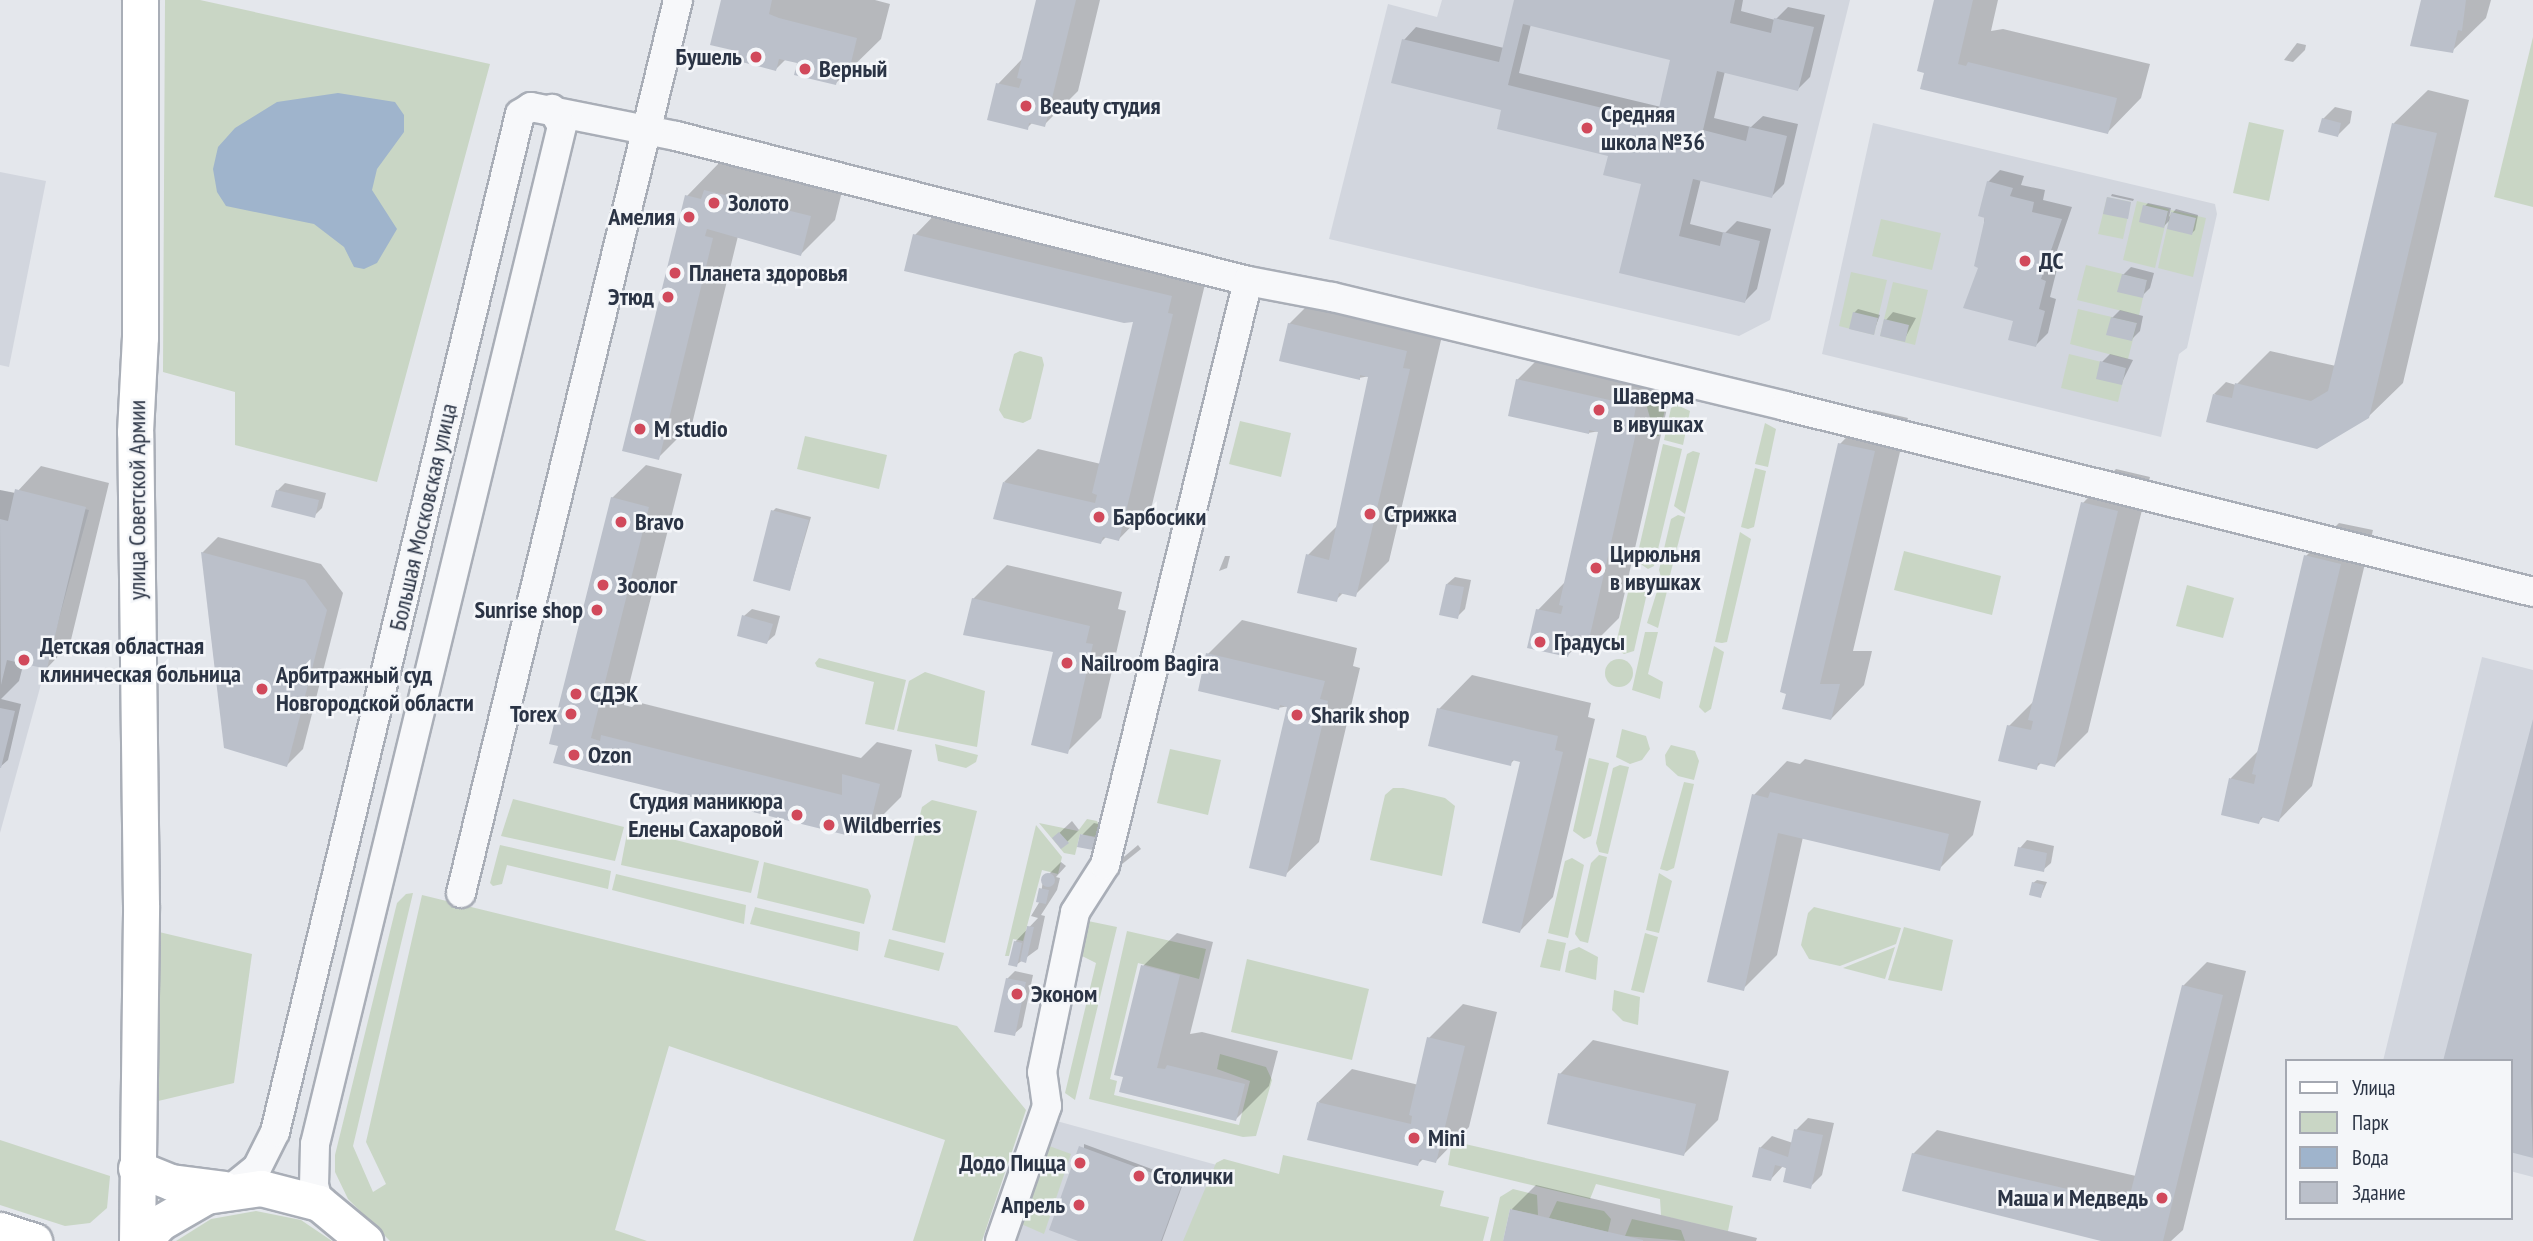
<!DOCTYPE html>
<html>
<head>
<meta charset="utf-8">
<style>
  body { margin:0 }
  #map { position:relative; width:2533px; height:1241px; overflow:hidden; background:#e4e7ec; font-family:"PT Sans Narrow",sans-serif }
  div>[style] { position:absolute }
  .built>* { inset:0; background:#d2d6de }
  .green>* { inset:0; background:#c9d6c5 }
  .round { border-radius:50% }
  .water>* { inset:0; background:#9fb4cc }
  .shadow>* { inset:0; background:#0003 }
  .building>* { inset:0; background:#bbc0ca }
  .roads { filter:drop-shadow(2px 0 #a9aeb7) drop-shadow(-2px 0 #a9aeb7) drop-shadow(0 2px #a9aeb7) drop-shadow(0 -2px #a9aeb7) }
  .minor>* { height:28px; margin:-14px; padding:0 14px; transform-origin:14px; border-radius:14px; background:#f7f8fa }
  .major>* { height:35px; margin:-17.5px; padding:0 17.5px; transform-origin:17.5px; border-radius:17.5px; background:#fff }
  .dots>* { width:19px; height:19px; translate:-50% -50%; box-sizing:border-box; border:4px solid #f4f6f9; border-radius:50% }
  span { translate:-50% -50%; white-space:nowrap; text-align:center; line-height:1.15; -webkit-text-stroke:5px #f4f6f9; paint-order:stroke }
  .poi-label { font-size:24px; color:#2b3445; font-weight:700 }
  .right { translate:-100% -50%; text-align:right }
  .left { translate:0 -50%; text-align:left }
  .street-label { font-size:24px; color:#2b3445 }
  .legend { position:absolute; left:2285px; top:1059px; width:228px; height:161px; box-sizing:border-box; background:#f4f6f9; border:2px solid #a4a8b1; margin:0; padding:9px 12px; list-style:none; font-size:21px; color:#2b3445 }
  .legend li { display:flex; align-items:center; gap:14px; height:35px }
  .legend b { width:35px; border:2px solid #a4a8b1 }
</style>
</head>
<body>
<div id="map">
  <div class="built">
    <div style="clip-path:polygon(1442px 0,1850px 0,1770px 320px,1739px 336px,1329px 239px,1388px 4px,1437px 17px)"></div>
    <div style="clip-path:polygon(1873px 123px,2215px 204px,2217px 214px,2187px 348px,2179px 354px,2161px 437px,1822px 354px)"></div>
    <div style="clip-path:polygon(0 172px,46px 181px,9px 367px,0 365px)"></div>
    <div style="clip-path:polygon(0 490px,89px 510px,0 833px)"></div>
    <div style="clip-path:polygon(2482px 657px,2533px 670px,2533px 1177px,2510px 1171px,2510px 1061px,2383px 1061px)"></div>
    <div style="clip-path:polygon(1053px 1120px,1235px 1170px,1210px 1241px,1009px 1241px)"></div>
  </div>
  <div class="green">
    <div style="clip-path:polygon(165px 0,200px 0,490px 64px,377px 482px,235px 445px,235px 392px,163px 372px)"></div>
    <div style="clip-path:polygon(2533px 37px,2533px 207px,2494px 197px)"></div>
    <div style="clip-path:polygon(2249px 122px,2284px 130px,2269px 201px,2233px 193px)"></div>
    <div style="clip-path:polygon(2107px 197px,2131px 202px,2123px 239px,2098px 234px)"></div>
    <div style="clip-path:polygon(2137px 201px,2169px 209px,2155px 268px,2123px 260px)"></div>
    <div style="clip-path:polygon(2171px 210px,2206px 218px,2193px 277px,2158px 268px)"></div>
    <div style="clip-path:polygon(1881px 219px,1941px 233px,1932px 270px,1872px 256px)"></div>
    <div style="clip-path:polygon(2086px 265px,2147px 280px,2139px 315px,2077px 300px)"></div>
    <div style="clip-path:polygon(1851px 272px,1887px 280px,1874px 335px,1839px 326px)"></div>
    <div style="clip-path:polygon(1893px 282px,1928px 290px,1915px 345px,1880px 336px)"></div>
    <div style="clip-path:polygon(2078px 309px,2137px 323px,2128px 359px,2070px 344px)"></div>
    <div style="clip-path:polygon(1020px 351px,1042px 357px,1044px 365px,1031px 419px,1023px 423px,1004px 418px,999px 410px,1014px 354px)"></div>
    <div style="clip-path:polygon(2069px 354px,2126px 368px,2118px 402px,2061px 388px)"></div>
    <div style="clip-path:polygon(1651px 396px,1666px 405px,1659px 436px,1655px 436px,1645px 400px)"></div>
    <div style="clip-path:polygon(1677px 405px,1690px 411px,1683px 445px,1664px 440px,1671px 408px)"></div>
    <div style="clip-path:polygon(1240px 421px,1291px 433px,1281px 477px,1229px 464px)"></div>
    <div style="clip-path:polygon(1765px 423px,1776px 429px,1768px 467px,1755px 464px)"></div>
    <div style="clip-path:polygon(805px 436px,887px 455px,879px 489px,797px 469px)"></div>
    <div style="clip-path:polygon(1663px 444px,1682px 449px,1654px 566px,1648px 569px,1636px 561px)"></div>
    <div style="clip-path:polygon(1693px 451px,1700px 453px,1685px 514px,1674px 506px,1687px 454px)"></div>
    <div style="clip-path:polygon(1755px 468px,1766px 471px,1754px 527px,1748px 529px,1741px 527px)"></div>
    <div style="clip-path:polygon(1678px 515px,1685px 517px,1669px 579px,1661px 577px,1659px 570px,1671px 519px)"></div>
    <div style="clip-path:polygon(1740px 532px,1751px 539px,1727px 642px,1722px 643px,1715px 642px)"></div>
    <div style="clip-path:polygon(1904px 551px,2001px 576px,1992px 615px,1894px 590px)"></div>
    <div style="clip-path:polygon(1659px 585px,1668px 587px,1658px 628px,1647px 623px)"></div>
    <div style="clip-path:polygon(2187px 585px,2234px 598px,2223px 638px,2176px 626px)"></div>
    <div style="clip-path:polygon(1635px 586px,1647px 593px,1634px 651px,1624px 654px,1615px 648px,1629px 588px)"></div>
    <div style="clip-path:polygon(1645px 632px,1658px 632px,1648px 674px,1663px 682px,1660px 699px,1632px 690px)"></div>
    <div style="clip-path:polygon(1714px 646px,1724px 652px,1711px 709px,1705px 713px,1699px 707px)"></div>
    <div style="clip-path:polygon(819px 658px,906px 680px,894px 730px,865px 724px,874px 682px,817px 667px,815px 663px)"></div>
    <div class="round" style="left:1605px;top:659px;width:28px;height:28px"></div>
    <div style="clip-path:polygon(925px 672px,985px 691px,977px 747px,897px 731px,909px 681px)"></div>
    <div style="clip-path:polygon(1622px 729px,1646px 736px,1650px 749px,1642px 760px,1630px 764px,1616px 757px)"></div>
    <div style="clip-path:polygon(935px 744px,978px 755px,976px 762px,966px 768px,938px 761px)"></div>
    <div style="clip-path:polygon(1671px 745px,1695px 751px,1699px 761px,1694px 780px,1678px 776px,1666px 765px,1665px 755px)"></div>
    <div style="clip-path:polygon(1170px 749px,1221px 760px,1208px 815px,1157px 803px)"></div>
    <div style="clip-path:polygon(1589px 758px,1609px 763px,1591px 836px,1584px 839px,1573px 831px)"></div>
    <div style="clip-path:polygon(1620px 765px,1629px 767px,1608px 854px,1599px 852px,1596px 843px,1613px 768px)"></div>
    <div style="clip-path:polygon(1684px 782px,1694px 784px,1674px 868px,1667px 871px,1660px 869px)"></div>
    <div style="clip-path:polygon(1403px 788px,1445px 798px,1455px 806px,1442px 876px,1370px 860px,1385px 795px,1393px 788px)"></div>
    <div style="clip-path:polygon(513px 799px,624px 827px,615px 861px,501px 836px)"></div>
    <div style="clip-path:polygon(932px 800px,977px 811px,945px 943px,892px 930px,922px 807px)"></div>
    <div style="clip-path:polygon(1087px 819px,1097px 821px,1101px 830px,1098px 859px,1092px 858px,1096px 837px,1080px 834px,1075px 855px,1064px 853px,1039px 823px,1078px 831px)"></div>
    <div style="clip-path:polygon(1036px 825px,1062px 857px,1058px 874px,1042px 870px,1023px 941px,1013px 939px,1009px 956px,1005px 956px)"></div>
    <div style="clip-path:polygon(628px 828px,759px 861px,751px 893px,621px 865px)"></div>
    <div style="clip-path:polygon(500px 845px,611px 871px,608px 889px,507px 865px,502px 884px,493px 886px,490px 883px)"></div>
    <div style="clip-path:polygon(1599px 855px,1607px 857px,1588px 943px,1580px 941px,1575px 934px,1591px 863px)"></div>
    <div style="clip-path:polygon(1572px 858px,1584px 865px,1568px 938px,1548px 933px,1565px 861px)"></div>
    <div style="clip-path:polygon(764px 862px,868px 889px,871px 896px,864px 924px,757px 898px)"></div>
    <div style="clip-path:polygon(1659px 873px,1672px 881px,1659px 933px,1646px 930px)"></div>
    <div style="clip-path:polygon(616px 874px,746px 905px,744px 924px,612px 890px)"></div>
    <div style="clip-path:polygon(413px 893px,353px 1146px,373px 1192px,386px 1184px,366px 1142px,422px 895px,957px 1026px,1026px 1110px,982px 1241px,913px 1241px,945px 1140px,669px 1046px,615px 1230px,647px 1241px,390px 1241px,348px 1199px,335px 1172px,335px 1155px,397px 903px,406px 894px)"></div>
    <div style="clip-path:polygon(755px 907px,860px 932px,858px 951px,750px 924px)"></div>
    <div style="clip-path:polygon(1814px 907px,1901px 928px,1896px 944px,1840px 966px,1809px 959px,1801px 945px,1808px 913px)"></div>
    <div style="clip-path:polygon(1088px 921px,1117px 927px,1075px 1100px,1065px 1093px,1096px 963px,1080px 955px)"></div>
    <div style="clip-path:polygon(1904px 927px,1953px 940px,1942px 991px,1888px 980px)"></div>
    <div style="clip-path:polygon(1127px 931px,1206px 949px,1199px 979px,1138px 963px,1110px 1079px,1117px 1081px,1114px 1095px,1239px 1125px,1250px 1081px,1217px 1069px,1220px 1054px,1266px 1067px,1272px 1080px,1256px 1136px,1243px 1137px,1089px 1099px)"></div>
    <div style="clip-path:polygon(159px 932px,252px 954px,234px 1083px,154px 1102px)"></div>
    <div style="clip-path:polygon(1645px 933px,1658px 937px,1644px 993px,1631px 990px)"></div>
    <div style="clip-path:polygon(889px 939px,944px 953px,939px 971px,884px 957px)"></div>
    <div style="clip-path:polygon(1547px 939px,1566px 943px,1560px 971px,1540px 967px)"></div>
    <div style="clip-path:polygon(1579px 947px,1598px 957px,1596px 980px,1565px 972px,1569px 951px)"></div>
    <div style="clip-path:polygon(1895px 947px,1885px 979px,1843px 968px)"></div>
    <div style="clip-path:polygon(1247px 959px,1369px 989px,1352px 1060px,1231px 1032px)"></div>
    <div style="clip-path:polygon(1614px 990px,1640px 997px,1638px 1025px,1623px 1021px,1612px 1010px)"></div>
    <div style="clip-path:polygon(0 1140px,110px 1176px,107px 1208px,90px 1223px,65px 1226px,0 1205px)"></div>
    <div style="clip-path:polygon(1452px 1141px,1733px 1206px,1728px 1231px,1661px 1215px,1660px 1199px,1596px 1184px,1590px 1199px,1448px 1165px)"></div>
    <div style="clip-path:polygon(1041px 1143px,1071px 1154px,1044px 1234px,1019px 1223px)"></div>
    <div style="clip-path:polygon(1283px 1155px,1444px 1191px,1440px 1206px,1489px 1217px,1483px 1241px,1183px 1241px,1216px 1163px,1224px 1159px,1279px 1174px)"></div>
    <div style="clip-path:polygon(1513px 1189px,1537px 1195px,1538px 1215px,1510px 1209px,1503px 1241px,1490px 1241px,1500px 1197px)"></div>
    <div style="clip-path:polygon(1557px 1201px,1604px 1211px,1611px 1219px,1608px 1232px,1549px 1218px)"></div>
    <div style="clip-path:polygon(256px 1211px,301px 1220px,332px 1241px,176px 1241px,211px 1219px)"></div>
    <div style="clip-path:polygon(1632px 1219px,1681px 1230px,1685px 1241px,1625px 1236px)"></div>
  </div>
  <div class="water">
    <div style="clip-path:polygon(338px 93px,395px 102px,404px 115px,404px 132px,377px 169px,372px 190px,397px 229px,377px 263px,364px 269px,354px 267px,344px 247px,314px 224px,226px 206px,217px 192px,213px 169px,218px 147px,235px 128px,277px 102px)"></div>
  </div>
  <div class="shadow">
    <div style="clip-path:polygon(723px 0,875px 0,890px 4px,881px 39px,836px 83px,799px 62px,786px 59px,776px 69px,738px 50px)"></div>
    <div style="clip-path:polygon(1038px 0,1100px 0,1078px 91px,1044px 125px,1033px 122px,1027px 128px,998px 84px,1024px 57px)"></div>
    <div style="clip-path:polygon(evenodd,1516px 0,1743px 0,1741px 11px,1775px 20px,1788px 7px,1825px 15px,1810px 77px,1798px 89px,1725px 71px,1714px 118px,1751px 127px,1763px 116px,1798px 124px,1784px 184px,1772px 196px,1701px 179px,1690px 224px,1725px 233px,1737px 221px,1771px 229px,1757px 289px,1745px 301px,1621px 272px,1643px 182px,1610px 154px,1503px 108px,1404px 40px,1416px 27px,1504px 48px,1516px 0,1531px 24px,1672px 58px,1661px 107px,1519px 73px,1531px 24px)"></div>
    <div style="clip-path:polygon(1936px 0,1998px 0,1991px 31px,2003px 29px,2150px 64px,2141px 98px,2108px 132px,1922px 87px)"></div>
    <div style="clip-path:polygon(2423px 0,2491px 0,2486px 18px,2452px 51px)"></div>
    <div style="clip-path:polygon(2297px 43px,2306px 45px,2305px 50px,2293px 62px,2284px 60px)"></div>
    <div style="clip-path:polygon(2428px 90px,2469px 100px,2403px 383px,2368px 417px,2317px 447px,2214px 394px,2226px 382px,2236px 385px,2270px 351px,2336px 366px,2394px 123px)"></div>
    <div style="clip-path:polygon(2335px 107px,2352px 111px,2350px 123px,2338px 135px,2323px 119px)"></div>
    <div style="clip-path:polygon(739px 158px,844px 183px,835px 220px,801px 254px,738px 236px,692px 424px,658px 458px,687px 196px,720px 162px,732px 165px)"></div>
    <div style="clip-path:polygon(2000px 170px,2024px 176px,2021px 185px,2045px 190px,2043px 200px,2072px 207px,2051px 268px,2057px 269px,2050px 297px,2056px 299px,2048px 333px,2036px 345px,1980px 266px,1988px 182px)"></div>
    <div style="clip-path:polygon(2112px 194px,2134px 199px,2133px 201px,2111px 196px)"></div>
    <div style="clip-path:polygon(948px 201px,1206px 280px,1152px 505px,1119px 539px,1107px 536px,1100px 543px,1004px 482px,1038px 449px,1101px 464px,1135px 319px,915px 235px)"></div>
    <div style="clip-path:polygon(2148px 203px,2171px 208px,2169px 217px,2176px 209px,2198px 215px,2195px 230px,2192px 233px,2171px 219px,2164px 226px,2145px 206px)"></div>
    <div style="clip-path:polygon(2131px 267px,2154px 273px,2150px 288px,2142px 296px,2123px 275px)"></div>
    <div style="clip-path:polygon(1323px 290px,1442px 336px,1389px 561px,1355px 595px,1344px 592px,1336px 600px,1308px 555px,1338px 525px,1370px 376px,1359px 378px,1289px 324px)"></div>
    <div style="clip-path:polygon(1858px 309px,1880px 315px,1873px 333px,1854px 313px)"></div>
    <div style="clip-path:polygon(2120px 310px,2143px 316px,2140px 331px,2132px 339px,2112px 318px)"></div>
    <div style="clip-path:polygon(1893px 312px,1916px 318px,1904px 340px,1886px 320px)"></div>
    <div style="clip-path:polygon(1551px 346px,1671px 391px,1619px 618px,1586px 651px,1574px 649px,1568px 655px,1538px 610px,1565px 582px,1600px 431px,1588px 433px,1517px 380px)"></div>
    <div style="clip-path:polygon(2110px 354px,2133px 360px,2121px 384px,2102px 362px)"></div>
    <div style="clip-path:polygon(1873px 410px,1908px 418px,1853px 651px,1872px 651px,1864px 685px,1831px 719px,1785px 708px,1840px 444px)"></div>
    <div style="clip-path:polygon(646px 465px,682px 474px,624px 705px,632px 707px,637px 702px,861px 758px,877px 742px,912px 750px,901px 797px,867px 831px,855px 828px,849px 834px,556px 761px,612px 498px)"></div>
    <div style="clip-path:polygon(41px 466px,109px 483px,70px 644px,47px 668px,24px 662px,19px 681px,1px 699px,21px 704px,8px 760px,0 767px,0 490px,16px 493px)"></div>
    <div style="clip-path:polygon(2116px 469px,2150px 477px,2088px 732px,2055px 765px,2042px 762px,2036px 768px,2009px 726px,2035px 700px,2083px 503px)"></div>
    <div style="clip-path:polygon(285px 483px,326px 493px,322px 508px,314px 516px,277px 491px)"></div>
    <div style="clip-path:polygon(776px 508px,811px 517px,790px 589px,773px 511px)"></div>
    <div style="clip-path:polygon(2339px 523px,2373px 530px,2312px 786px,2279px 820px,2264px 816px,2259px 822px,2223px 813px,2231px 778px,2264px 745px,2306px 556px)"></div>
    <div style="clip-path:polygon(218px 537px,321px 564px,343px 593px,303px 749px,287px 765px,202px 553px)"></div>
    <div style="clip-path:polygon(1225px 556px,1230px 556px,1227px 568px,1219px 571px)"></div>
    <div style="clip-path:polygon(1007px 565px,1122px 592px,1118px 609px,1126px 611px,1101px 718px,1067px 752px,1055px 651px,973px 599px)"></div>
    <div style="clip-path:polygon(1455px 577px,1471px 580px,1465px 609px,1457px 617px,1447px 584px)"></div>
    <div style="clip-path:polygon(752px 609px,780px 616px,775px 635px,767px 642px,744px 616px)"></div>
    <div style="clip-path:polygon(1242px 620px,1357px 648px,1353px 666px,1360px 668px,1319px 842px,1285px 875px,1289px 706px,1278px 708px,1208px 654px)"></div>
    <div style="clip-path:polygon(1472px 675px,1591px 703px,1588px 717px,1595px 719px,1553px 897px,1520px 931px,1522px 760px,1515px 759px,1510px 764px,1439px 709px)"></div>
    <div style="clip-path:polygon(2533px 723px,2533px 1156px,2510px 1150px,2510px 1061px,2445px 1061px)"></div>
    <div style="clip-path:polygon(1805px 759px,1981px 801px,1973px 835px,1939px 869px,1803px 837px,1777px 955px,1743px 989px,1754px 795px,1787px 761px,1800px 764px)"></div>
    <div style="clip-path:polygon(1072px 821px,1079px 830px,1067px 842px,1054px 838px)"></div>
    <div style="clip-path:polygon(1094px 823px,1107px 826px,1104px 836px,1092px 848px,1082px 835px)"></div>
    <div style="clip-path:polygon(2027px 840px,2054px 846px,2051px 863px,2043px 870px,2020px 848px)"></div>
    <div style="clip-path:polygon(1138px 845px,1141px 849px,1121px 865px,1119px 861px)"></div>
    <div style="clip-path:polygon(1061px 862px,1066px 866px,1056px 877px,1060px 878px,1057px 890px,1041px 915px,1045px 916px,1038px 949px,1016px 965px,1015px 942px,1038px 918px,1031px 916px,1040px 901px,1043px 880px)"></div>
    <div style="clip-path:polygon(2037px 880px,2047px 882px,2041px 896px,2033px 883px)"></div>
    <div style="clip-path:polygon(1177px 933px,1213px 942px,1190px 1034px,1202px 1032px,1278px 1051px,1269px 1086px,1235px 1120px,1125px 1076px,1143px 966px)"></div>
    <div style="clip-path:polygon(2207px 962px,2246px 971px,2183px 1230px,2171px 1241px,2108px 1241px,1913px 1154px,1937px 1130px,2136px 1176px,2183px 986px)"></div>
    <div style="clip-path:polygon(1015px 971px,1033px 975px,1022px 1027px,1014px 1034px,1007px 979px)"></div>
    <div style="clip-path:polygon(1463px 1004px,1497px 1012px,1469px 1127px,1436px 1161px,1424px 1158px,1418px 1164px,1318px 1102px,1352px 1069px,1419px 1085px,1429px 1038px)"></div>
    <div style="clip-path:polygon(1593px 1040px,1729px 1071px,1718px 1120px,1684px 1154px,1560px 1074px)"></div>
    <div style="clip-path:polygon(1808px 1118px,1834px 1123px,1822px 1175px,1810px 1187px,1783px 1166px,1771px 1179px,1760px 1148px,1772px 1136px,1793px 1143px,1796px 1130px)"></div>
    <div style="clip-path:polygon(1084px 1144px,1184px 1181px,1162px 1241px,1083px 1241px)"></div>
    <div style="clip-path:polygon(1536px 1185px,1757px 1238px,1756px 1241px,1504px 1241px,1512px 1209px)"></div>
  </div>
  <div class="building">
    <div style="clip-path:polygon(721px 0,772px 0,769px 14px,779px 18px,857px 38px,848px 75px,839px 73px,836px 85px,794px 75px,797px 63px,779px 59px,776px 71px,734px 60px,736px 51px,710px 45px)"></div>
    <div style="clip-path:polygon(1036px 0,1076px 0,1045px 127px,1029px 123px,1028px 130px,987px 120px,996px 83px,1019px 88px,1022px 79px,1017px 78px)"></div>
    <div style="clip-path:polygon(evenodd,1514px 0,1735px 0,1730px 23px,1771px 33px,1774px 18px,1814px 27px,1798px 91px,1717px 71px,1703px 130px,1746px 141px,1749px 127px,1787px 136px,1772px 198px,1693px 179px,1679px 236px,1720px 246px,1723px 232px,1760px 241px,1745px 303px,1619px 273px,1641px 184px,1603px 175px,1608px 156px,1497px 129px,1501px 110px,1391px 83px,1402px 39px,1499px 62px,1514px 0,1523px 24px,1670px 60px,1656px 121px,1508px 85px,1523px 24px)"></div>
    <div style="clip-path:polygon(1934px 0,1973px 0,1958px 64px,1966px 66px,1968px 62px,2117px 98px,2108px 134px,1920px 89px,1924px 73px,1917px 71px)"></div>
    <div style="clip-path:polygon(2421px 0,2466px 0,2462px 31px,2458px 30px,2453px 53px,2410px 46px)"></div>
    <div style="clip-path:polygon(2322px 118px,2341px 123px,2338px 137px,2318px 132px)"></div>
    <div style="clip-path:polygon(2392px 123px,2437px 133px,2369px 418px,2317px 449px,2206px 422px,2213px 394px,2232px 398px,2235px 383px,2311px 401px,2328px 391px)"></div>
    <div style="clip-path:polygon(1987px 181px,2013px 188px,2010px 196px,2034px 202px,2032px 212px,2062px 219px,2041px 279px,2046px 281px,2039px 309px,2045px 311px,2036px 347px,2008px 340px,2013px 321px,1963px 308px,1978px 268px,1974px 266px,1985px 218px,1978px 216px)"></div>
    <div style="clip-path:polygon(704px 190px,811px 216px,801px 256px,707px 229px,705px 236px,713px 238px,659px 460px,622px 451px,685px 195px,701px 199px)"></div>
    <div style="clip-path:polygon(2107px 197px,2131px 202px,2128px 219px,2103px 214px)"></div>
    <div style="clip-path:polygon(2143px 205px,2168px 211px,2164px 228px,2139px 222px)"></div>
    <div style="clip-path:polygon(2171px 212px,2196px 218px,2192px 235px,2167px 229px)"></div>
    <div style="clip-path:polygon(913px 234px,1172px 296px,1168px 313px,1173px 314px,1119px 541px,1103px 537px,1101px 544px,993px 519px,1003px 482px,1095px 503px,1097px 495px,1092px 493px,1133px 322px,1124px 323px,904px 271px)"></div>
    <div style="clip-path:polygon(2122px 274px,2147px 280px,2143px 298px,2117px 292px)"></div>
    <div style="clip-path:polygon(1853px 312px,1878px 318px,1874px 335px,1849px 329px)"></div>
    <div style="clip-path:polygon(2111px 317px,2137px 323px,2132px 341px,2106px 335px)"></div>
    <div style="clip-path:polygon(1884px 319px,1909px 325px,1905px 342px,1880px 336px)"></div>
    <div style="clip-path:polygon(1288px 323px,1407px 351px,1403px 368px,1410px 369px,1356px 597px,1339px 593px,1337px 602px,1297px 593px,1306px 554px,1329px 560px,1368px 377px,1360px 375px,1360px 380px,1279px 361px)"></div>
    <div style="clip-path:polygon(2100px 361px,2126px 368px,2122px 385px,2096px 379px)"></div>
    <div style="clip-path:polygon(1516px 379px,1636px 406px,1633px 423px,1638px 424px,1586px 653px,1570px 650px,1568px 657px,1527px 648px,1536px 609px,1561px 614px,1563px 606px,1559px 605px,1598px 432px,1589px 430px,1589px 434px,1508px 416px)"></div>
    <div style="clip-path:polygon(1838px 443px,1875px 451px,1820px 684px,1840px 684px,1831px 720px,1782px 709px,1786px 694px,1780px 692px)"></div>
    <div style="clip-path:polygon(15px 489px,86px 507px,47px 669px,7px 660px,1px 685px,0 519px,8px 521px)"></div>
    <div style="clip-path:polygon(276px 490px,319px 500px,315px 518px,271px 507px)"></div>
    <div style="clip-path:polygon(611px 497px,649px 507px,591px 738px,600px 741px,601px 735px,842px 795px,842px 774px,880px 784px,868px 833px,851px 829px,850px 836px,553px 763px,558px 746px,549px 744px)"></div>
    <div style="clip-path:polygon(2081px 502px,2118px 511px,2055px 767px,2038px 763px,2037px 770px,1998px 761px,2007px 725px,2031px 730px,2033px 721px,2028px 720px)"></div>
    <div style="clip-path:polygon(771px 510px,809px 520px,790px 591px,753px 581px)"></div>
    <div style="clip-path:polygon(201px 552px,305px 580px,327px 610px,287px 767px,224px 748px)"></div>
    <div style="clip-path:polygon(2304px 555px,2341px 564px,2279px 822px,2261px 817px,2259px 824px,2221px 815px,2229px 778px,2254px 784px,2256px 775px,2252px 774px)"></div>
    <div style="clip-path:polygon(1446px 584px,1464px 587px,1458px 619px,1439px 615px)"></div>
    <div style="clip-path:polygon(972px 598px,1090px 626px,1086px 643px,1093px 644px,1068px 754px,1031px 745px,1053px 652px,963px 635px)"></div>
    <div style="clip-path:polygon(742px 615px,773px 624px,767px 644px,737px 636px)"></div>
    <div style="clip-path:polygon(1206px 653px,1325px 681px,1320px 699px,1328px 701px,1286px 877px,1249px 868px,1287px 707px,1280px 705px,1279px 710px,1198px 691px)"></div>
    <div style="clip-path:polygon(0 708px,15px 711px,1px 768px,0 768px)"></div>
    <div style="clip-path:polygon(1437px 708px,1558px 736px,1555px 750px,1563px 752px,1520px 933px,1482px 923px,1520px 762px,1512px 760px,1511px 766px,1428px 746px)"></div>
    <div style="clip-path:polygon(2533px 719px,2531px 1100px,2533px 1158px,2510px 1152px,2510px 1061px,2443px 1061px)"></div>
    <div style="clip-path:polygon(1770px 792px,1949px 834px,1940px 871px,1778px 833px,1744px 991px,1707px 982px,1752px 794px,1768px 798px)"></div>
    <div style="clip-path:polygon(1059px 832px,1069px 843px,1061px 849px,1052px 838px)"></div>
    <div style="clip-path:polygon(1080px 834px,1096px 838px,1093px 850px,1077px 847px)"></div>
    <div style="clip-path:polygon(2018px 847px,2047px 853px,2044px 872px,2014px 866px)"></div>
    <div class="round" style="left:1041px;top:873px;width:14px;height:14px"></div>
    <div style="clip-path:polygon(2032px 882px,2044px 885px,2041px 898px,2029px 895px)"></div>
    <div style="clip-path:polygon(1039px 888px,1049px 890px,1046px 904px,1036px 902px)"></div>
    <div style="clip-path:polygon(1027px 926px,1034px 927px,1026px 963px,1020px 961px)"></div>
    <div style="clip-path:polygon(1014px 941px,1022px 943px,1017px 967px,1008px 965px)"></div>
    <div style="clip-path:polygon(1141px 965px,1180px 975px,1157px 1068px,1165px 1069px,1167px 1065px,1245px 1084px,1236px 1121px,1119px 1092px,1123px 1077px,1114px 1075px)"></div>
    <div style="clip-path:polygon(1006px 978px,1026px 982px,1015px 1036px,994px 1032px)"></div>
    <div style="clip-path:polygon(2182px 985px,2223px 995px,2163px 1241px,2101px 1241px,1902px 1191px,1912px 1153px,2128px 1203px)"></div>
    <div style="clip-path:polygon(1427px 1037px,1465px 1046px,1436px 1163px,1420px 1159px,1418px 1166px,1307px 1140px,1317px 1102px,1411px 1124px,1412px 1116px,1409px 1115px)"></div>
    <div style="clip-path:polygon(1558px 1073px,1696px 1104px,1684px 1156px,1547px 1124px)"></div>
    <div style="clip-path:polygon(1794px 1129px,1823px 1135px,1811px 1189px,1783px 1182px,1786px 1168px,1775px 1165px,1771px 1181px,1752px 1177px,1759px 1147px,1788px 1157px)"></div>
    <div style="clip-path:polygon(1079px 1146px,1182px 1184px,1161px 1241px,1078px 1241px,1049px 1230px)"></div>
    <div style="clip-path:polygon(1510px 1209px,1643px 1240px,1643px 1241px,1503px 1241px)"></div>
  </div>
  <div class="roads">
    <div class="minor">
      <div style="left:461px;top:893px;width:919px;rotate:-76.34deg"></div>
      <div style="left:231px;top:1189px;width:33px;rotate:-39deg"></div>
      <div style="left:257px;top:1168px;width:40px;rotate:-63.4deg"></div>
      <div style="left:275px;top:1132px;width:1047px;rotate:-76.47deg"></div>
      <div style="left:520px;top:114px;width:13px;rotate:-32deg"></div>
      <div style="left:531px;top:107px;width:148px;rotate:11.3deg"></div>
      <div style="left:676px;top:136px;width:590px;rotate:14.22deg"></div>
      <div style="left:1248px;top:281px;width:86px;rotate:10.8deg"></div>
      <div style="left:1332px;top:297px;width:466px;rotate:13.5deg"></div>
      <div style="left:1785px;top:406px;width:771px;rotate:13.96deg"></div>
      <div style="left:319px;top:1203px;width:18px;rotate:-106deg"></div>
      <div style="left:314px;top:1186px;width:42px;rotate:-88.6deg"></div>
      <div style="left:315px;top:1144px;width:1048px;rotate:-76.36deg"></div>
      <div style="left:562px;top:126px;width:20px;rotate:-120deg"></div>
      <div style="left:1000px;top:1241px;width:143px;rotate:-70.8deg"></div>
      <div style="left:1047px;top:1106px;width:34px;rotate:-98deg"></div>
      <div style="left:1042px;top:1072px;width:163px;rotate:-78.3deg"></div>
      <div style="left:1075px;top:912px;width:56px;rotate:-57.4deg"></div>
      <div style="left:1105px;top:865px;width:601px;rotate:-76.24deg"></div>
    </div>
    <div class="major">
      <div style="left:136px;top:1168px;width:38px;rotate:22deg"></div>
      <div style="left:171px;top:1182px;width:53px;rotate:7.5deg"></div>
      <div style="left:0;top:1230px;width:36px;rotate:18deg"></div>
      <div style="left:137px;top:1241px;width:336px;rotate:-89.3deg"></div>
      <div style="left:141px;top:905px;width:473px;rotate:-90.7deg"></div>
      <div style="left:135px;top:432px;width:95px;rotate:-87deg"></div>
      <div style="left:140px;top:337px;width:337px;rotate:-90deg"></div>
      <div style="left:143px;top:1241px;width:26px;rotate:-47deg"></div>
      <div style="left:161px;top:1222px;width:52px;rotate:-30deg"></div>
      <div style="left:206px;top:1196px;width:56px;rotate:-8.3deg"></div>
      <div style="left:261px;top:1188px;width:60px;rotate:14.5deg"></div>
      <div style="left:319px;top:1203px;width:60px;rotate:39.6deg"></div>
    </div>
  </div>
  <div class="dots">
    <div style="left:756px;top:57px;background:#d1495b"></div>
    <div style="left:805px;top:69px;background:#d1495b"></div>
    <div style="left:1026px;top:106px;background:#d1495b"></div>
    <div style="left:1587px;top:128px;background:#d1495b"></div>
    <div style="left:714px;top:203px;background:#d1495b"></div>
    <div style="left:689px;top:217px;background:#d1495b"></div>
    <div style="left:2025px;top:261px;background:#d1495b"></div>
    <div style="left:675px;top:273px;background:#d1495b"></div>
    <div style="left:668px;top:297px;background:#d1495b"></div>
    <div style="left:1599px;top:410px;background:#d1495b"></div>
    <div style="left:640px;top:429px;background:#d1495b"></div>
    <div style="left:1370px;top:514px;background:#d1495b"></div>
    <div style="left:1099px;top:517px;background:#d1495b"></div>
    <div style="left:621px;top:522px;background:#d1495b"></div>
    <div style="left:1596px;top:568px;background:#d1495b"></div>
    <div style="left:603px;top:585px;background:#d1495b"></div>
    <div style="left:597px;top:610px;background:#d1495b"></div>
    <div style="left:1540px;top:642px;background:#d1495b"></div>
    <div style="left:24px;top:660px;background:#d1495b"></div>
    <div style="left:1067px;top:663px;background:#d1495b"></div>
    <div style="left:262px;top:689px;background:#d1495b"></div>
    <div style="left:576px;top:694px;background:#d1495b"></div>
    <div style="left:571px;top:714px;background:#d1495b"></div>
    <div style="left:1297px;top:715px;background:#d1495b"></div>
    <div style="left:574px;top:755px;background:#d1495b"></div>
    <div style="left:797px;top:815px;background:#d1495b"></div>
    <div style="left:829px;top:825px;background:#d1495b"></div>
    <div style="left:1017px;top:994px;background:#d1495b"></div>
    <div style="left:1414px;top:1138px;background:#d1495b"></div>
    <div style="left:1080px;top:1163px;background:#d1495b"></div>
    <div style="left:1139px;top:1176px;background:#d1495b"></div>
    <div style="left:2162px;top:1198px;background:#d1495b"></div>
    <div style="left:1079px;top:1205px;background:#d1495b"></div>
  </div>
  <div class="poi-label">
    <span class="right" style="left:742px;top:57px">Бушель</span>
    <span class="left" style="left:819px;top:69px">Верный</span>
    <span class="left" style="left:1040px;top:106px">Beauty студия</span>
    <span class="left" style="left:1601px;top:128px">Средняя<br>школа №36</span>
    <span class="left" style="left:728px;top:203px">Золото</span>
    <span class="right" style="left:675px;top:217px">Амелия</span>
    <span class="left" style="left:2039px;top:261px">ДС</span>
    <span class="left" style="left:689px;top:273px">Планета здоровья</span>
    <span class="right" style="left:654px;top:297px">Этюд</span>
    <span class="left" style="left:1613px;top:410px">Шаверма<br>в ивушках</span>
    <span class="left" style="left:654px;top:429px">M studio</span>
    <span class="left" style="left:1384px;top:514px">Стрижка</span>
    <span class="left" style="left:1113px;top:517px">Барбосики</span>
    <span class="left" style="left:635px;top:522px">Bravo</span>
    <span class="left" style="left:1610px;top:568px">Цирюльня<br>в ивушках</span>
    <span class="left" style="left:617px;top:585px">Зоолог</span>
    <span class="right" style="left:583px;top:610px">Sunrise shop</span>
    <span class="left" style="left:1554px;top:642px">Градусы</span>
    <span class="left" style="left:40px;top:660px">Детская областная<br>клиническая больница</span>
    <span class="left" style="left:1081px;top:663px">Nailroom Bagira</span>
    <span class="left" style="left:276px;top:689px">Арбитражный суд<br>Новгородской области</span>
    <span class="left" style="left:590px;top:694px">СДЭК</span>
    <span class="right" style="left:557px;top:714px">Torex</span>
    <span class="left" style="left:1311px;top:715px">Sharik shop</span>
    <span class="left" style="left:588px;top:755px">Ozon</span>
    <span class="right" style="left:783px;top:815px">Студия маникюра<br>Елены Сахаровой</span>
    <span class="left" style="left:843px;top:825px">Wildberries</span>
    <span class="left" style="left:1031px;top:994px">Эконом</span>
    <span class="left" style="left:1428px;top:1138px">Mini</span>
    <span class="right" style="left:1066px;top:1163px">Додо Пицца</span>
    <span class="left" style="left:1153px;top:1176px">Столички</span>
    <span class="right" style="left:2148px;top:1198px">Маша и Медведь</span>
    <span class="right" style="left:1065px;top:1205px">Апрель</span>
  </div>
  <div class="street-label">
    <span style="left:137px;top:500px;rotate:-90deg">улица Советской Армии</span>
    <span style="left:423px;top:517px;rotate:-77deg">Большая Московская улица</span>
  </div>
  <ul class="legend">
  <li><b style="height:9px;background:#fff"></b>Улица</li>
  <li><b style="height:19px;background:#c9d6c5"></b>Парк</li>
  <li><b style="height:19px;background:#9fb4cc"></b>Вода</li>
  <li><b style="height:19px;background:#bbc0ca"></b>Здание</li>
  </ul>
</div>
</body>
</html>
